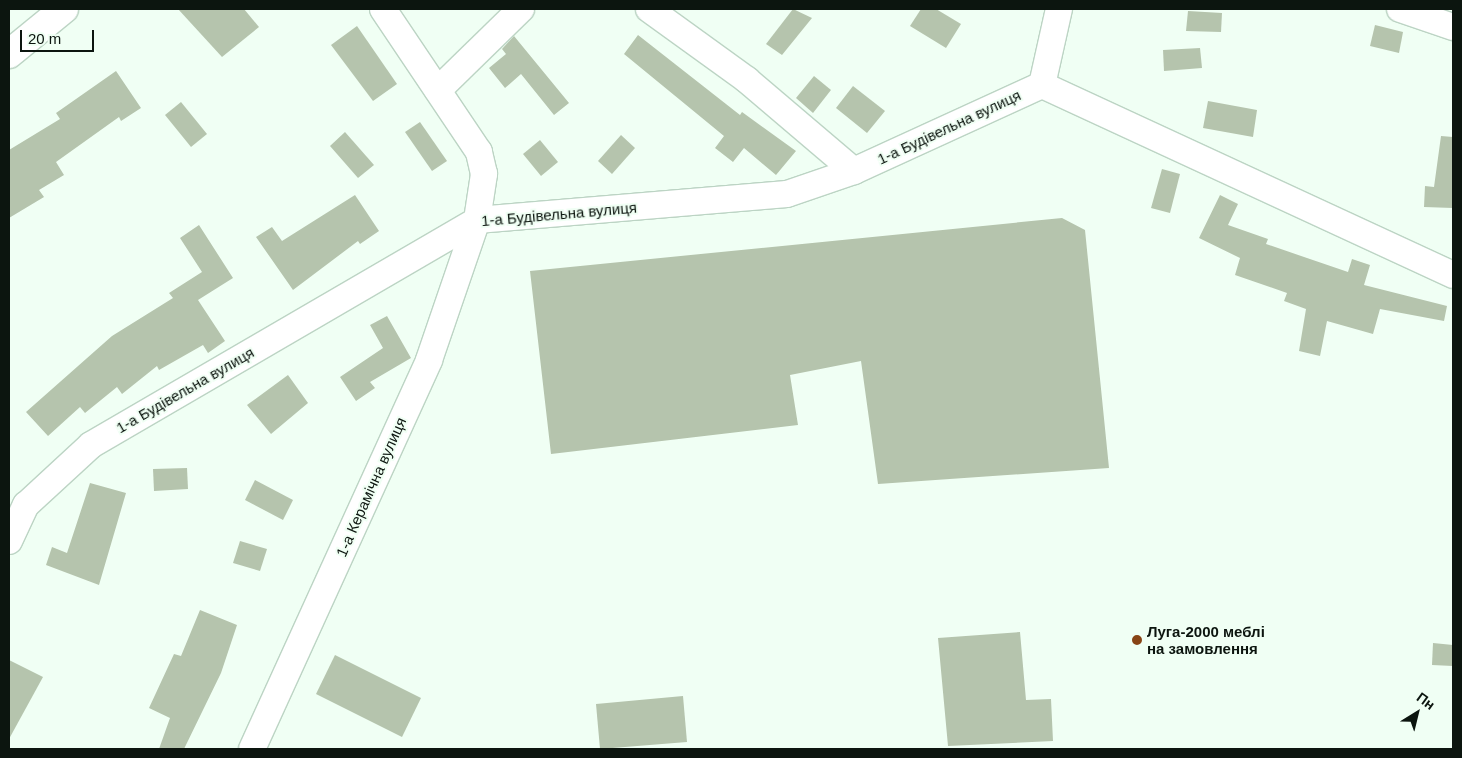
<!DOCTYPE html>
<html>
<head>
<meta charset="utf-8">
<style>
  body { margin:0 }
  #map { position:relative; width:1462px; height:758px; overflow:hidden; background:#f0fff4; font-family:Helvetica,sans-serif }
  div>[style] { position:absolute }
  .building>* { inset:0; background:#b5c4ad }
  .roads { filter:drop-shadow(1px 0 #bcd4c4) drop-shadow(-1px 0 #bcd4c4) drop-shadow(0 1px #bcd4c4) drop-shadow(0 -1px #bcd4c4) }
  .street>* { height:26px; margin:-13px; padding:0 13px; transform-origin:13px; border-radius:13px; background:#fff }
  .secondary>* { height:28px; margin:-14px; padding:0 14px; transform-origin:14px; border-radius:14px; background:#fff }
  .dots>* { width:14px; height:14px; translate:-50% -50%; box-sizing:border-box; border:2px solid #f0fff4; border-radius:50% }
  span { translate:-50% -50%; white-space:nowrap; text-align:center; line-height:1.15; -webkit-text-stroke:4px #f0fff4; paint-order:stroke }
  .street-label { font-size:15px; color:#0c150f }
  .poi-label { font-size:15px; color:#0c150f; font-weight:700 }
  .left { translate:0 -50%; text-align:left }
  .frame { position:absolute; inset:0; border:10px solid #0c150f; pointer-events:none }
  .north { position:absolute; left:1392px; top:688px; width:50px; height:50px; -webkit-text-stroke:4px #f0fff4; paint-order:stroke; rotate:36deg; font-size:14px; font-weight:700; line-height:20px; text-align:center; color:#0c150f }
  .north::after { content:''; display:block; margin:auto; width:18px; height:22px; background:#0c150f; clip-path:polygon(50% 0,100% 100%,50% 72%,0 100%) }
  .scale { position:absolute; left:20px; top:30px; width:74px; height:22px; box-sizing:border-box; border:2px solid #0c150f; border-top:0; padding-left:6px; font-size:15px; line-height:18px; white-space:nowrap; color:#0c150f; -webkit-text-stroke:4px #f0fff4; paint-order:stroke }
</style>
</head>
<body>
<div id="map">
  <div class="building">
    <div style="clip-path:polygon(178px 9px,244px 9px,259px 27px,222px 57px)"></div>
    <div style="clip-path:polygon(793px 9px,812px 18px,782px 55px,766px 44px)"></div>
    <div style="clip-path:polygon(921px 9px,936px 9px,961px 24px,946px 48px,910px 26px)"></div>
    <div style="clip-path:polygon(1188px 11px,1222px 13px,1221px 32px,1186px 31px)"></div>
    <div style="clip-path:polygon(1375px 25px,1403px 32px,1399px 53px,1370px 46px)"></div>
    <div style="clip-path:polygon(357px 26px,397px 84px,373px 101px,331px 45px)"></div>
    <div style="clip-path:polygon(638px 35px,740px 115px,742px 112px,796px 151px,776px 175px,744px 148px,733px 162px,715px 148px,724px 136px,624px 54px)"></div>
    <div style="clip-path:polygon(514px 36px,569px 103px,554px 115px,521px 74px,505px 88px,489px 68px,506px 54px,502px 49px)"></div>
    <div style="clip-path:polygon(1200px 48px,1202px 68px,1164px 71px,1163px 50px)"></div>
    <div style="clip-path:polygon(116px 71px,141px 108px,121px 121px,119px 117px,56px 162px,64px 175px,39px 190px,44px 197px,9px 218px,9px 150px,60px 119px,56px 113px)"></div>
    <div style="clip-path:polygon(814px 76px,831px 90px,813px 113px,796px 98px)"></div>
    <div style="clip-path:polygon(853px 86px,885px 111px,867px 133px,836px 108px)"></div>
    <div style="clip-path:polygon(1208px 101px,1257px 110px,1253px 137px,1203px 128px)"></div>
    <div style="clip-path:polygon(181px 102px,207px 134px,191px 147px,165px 115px)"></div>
    <div style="clip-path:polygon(420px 122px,447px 161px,432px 171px,405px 132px)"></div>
    <div style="clip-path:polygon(345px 132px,374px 165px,358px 178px,330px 146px)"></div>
    <div style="clip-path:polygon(621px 135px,635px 148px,612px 174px,598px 161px)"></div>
    <div style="clip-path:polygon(1441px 136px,1453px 137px,1453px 208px,1424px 207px,1425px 186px,1434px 187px)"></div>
    <div style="clip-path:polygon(540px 140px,558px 162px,541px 176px,523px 154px)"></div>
    <div style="clip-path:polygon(1162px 169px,1180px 174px,1170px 213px,1151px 208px)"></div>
    <div style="clip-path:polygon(355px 195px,379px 231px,360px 244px,358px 241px,293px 290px,256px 237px,272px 227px,282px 241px)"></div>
    <div style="clip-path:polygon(1220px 195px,1238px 204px,1228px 225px,1268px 239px,1266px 244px,1348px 272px,1352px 259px,1370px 265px,1364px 285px,1447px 306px,1444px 321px,1380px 309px,1373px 334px,1327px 321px,1320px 356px,1299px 351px,1306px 309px,1284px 301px,1287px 293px,1235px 275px,1240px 258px,1199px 238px)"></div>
    <div style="clip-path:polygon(1062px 218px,1085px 230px,1109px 468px,878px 484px,861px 361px,790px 375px,798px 425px,551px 454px,530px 271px)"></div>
    <div style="clip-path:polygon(199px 225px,233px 278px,198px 300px,225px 341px,208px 353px,203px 345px,159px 370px,157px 366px,122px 394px,117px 387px,85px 413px,80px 407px,48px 436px,26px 412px,112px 336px,173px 298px,169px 293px,202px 272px,180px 238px)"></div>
    <div style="clip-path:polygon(387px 316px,411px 358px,370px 382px,375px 388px,356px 401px,340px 377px,383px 348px,370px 325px)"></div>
    <div style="clip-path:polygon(288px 375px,308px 403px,271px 434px,247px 405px)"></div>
    <div style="clip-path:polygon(187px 468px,188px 489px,154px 491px,153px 469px)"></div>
    <div style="clip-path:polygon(255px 480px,293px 500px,283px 520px,245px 500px)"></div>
    <div style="clip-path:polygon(90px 483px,126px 493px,99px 585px,46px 565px,52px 547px,67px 553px)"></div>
    <div style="clip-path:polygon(240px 541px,267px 549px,260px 571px,233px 563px)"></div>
    <div style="clip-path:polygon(200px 610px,237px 625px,221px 673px,184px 749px,159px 749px,170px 718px,149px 708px,174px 654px,181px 656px)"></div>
    <div style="clip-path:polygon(1020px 632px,1026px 700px,1051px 699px,1053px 741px,948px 746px,938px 638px)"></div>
    <div style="clip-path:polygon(1433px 643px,1453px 645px,1453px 666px,1432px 665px)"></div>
    <div style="clip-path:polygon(335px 655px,421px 698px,402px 737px,316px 694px)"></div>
    <div style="clip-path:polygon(9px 660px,43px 677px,9px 739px)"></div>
    <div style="clip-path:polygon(683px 696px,687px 742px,600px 749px,596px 704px)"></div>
  </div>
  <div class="roads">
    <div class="street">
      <div style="left:649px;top:9px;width:121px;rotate:35.9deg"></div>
      <div style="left:747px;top:80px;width:140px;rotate:40.4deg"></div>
      <div style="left:1400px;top:9px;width:56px;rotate:18.8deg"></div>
      <div style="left:1042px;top:85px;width:453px;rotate:24.8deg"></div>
      <div style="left:1042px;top:85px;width:78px;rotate:-77.4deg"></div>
      <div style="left:438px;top:90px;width:116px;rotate:-44.3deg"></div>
      <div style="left:9px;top:541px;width:40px;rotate:-65deg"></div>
      <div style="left:26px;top:505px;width:88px;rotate:-42.7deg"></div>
      <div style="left:91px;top:445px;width:447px;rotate:-30.2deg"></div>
      <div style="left:477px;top:220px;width:311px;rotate:-4.8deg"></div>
      <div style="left:787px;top:194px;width:71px;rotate:-18.9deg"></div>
      <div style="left:854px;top:171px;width:207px;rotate:-24.6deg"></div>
      <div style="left:252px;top:749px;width:427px;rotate:-65.5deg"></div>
      <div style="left:429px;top:360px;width:148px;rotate:-71.1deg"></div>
      <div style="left:477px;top:220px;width:47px;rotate:-81.3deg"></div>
      <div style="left:484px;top:174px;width:23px;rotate:-103deg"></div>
      <div style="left:479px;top:152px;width:172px;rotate:-123.9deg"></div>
    </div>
    <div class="secondary">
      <div style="left:9px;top:54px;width:71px;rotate:-39.3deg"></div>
    </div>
  </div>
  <div class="dots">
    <div style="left:1137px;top:640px;background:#874415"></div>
  </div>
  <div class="street-label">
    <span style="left:949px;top:127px;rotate:-25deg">1-а Будівельна вулиця</span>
    <span style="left:559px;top:214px;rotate:-5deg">1-а Будівельна вулиця</span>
    <span style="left:185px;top:390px;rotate:-30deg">1-а Будівельна вулиця</span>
    <span style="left:371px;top:487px;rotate:-66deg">1-а Керамічна вулиця</span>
  </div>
  <div class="poi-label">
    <span class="left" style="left:1147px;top:640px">Луга-2000 меблі<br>на замовлення</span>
  </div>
  <div class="frame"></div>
  <div class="north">Пн</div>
  <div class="scale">20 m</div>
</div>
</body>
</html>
